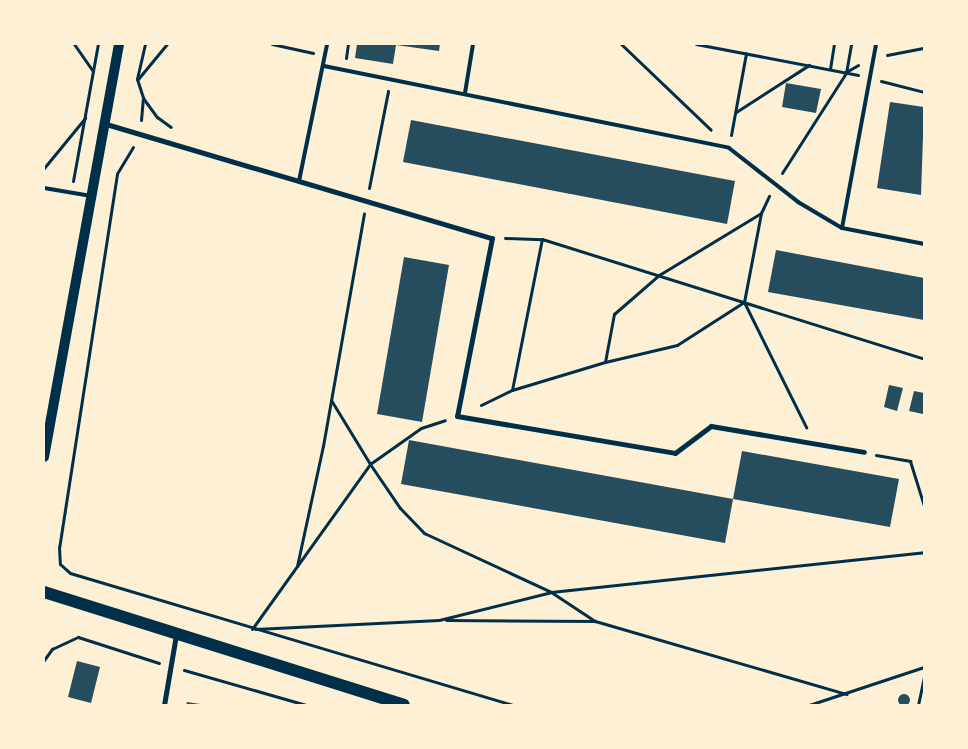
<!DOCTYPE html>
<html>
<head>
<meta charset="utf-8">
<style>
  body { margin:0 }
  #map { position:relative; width:968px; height:749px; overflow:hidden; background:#fdf0d5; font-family:"PT Sans",sans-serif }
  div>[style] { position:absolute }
  .building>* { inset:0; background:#264d5e }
  .round { border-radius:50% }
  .path>* { height:3px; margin:-1.5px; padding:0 1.5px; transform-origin:1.5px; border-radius:1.5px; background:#003049 }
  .service>* { height:4px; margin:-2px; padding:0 2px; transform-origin:2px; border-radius:2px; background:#003049 }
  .minor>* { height:5px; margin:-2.5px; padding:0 2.5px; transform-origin:2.5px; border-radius:2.5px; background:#003049 }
  .secondary>* { height:10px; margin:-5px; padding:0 5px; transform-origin:5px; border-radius:5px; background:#003049 }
  .primary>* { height:12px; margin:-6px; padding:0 6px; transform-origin:6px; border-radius:6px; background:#003049 }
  span { translate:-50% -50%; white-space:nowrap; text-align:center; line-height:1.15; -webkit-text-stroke:5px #fdf0d5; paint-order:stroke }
  .frame { position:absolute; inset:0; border:45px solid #fdf0d5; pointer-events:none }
</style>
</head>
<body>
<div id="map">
  <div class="building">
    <div style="clip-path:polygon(357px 44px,440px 44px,439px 51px,396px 45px,393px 64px,355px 58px)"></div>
    <div style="clip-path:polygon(786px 83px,821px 89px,816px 113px,782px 107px)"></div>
    <div style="clip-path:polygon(890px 102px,924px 107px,921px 195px,877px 188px)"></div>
    <div style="clip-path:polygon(411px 120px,735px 181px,727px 224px,403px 162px)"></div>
    <div style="clip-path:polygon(776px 250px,924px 278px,924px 320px,768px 292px)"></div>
    <div style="clip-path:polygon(404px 257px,449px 265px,422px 422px,377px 414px)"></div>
    <div style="clip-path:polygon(889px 385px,903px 388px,897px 411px,884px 407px)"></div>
    <div style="clip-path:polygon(914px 391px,924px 393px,923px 414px,909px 411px)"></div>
    <div style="clip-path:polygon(409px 440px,733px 499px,725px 543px,401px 484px)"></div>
    <div style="clip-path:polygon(742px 451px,899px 479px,890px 527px,733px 499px)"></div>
    <div style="clip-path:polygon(77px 661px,100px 667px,91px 703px,68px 697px)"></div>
    <div class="round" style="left:898px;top:694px;width:12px;height:12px"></div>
    <div style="clip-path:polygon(187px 702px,200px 704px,200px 705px,186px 705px)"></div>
  </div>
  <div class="path">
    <div style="left:74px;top:44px;width:33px;rotate:55deg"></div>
    <div style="left:145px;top:44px;width:36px;rotate:103deg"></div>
    <div style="left:137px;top:79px;width:20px;rotate:72deg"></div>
    <div style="left:143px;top:98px;width:24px;rotate:54deg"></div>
    <div style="left:157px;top:117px;width:17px;rotate:36deg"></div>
    <div style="left:272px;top:44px;width:42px;rotate:12.4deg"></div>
    <div style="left:621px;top:44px;width:124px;rotate:43.7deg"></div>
    <div style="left:696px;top:44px;width:165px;rotate:10.8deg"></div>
    <div style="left:887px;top:55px;width:38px;rotate:-11deg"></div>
    <div style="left:346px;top:58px;width:14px;rotate:-82deg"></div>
    <div style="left:830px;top:69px;width:25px;rotate:-81deg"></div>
    <div style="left:846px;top:72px;width:14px;rotate:-30deg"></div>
    <div style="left:138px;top:79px;width:45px;rotate:-50.4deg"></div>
    <div style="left:881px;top:81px;width:44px;rotate:14.3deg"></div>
    <div style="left:736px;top:112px;width:87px;rotate:-32.8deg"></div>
    <div style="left:141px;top:120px;width:22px;rotate:-85deg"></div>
    <div style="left:731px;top:135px;width:83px;rotate:-79.6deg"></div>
    <div style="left:133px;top:147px;width:31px;rotate:121deg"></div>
    <div style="left:117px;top:174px;width:377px;rotate:98.8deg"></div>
    <div style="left:59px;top:547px;width:17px;rotate:87deg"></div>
    <div style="left:60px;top:564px;width:13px;rotate:42deg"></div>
    <div style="left:70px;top:573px;width:461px;rotate:16.6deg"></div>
    <div style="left:44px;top:168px;width:65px;rotate:-50.6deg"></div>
    <div style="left:782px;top:173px;width:119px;rotate:-57.4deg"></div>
    <div style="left:846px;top:73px;width:29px;rotate:-80deg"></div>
    <div style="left:73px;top:181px;width:139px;rotate:-79.7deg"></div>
    <div style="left:369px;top:188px;width:99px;rotate:-78.9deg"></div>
    <div style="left:761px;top:213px;width:91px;rotate:100.8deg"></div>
    <div style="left:744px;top:302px;width:140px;rotate:63.6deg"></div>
    <div style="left:505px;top:238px;width:37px;rotate:2deg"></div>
    <div style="left:542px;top:239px;width:400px;rotate:17.4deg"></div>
    <div style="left:605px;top:362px;width:74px;rotate:-13.3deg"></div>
    <div style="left:677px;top:345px;width:80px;rotate:-32.7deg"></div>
    <div style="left:512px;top:390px;width:154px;rotate:-78.8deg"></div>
    <div style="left:331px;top:400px;width:75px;rotate:58.6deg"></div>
    <div style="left:370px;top:464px;width:62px;rotate:-35.2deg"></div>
    <div style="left:421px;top:428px;width:25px;rotate:-18deg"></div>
    <div style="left:481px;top:405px;width:34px;rotate:-26deg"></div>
    <div style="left:512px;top:390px;width:97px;rotate:-16.8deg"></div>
    <div style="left:605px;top:362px;width:49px;rotate:-79.4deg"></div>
    <div style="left:614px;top:314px;width:60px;rotate:-40.9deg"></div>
    <div style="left:659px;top:275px;width:119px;rotate:-31.3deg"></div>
    <div style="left:761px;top:213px;width:19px;rotate:-65deg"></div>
    <div style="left:876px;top:455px;width:35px;rotate:10deg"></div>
    <div style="left:910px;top:461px;width:47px;rotate:72.7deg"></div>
    <div style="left:297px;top:566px;width:123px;rotate:-77.8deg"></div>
    <div style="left:323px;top:446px;width:236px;rotate:-80deg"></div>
    <div style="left:446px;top:620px;width:149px;rotate:0.4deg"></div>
    <div style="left:252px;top:629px;width:203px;rotate:-54.4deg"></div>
    <div style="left:370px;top:464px;width:53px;rotate:55.7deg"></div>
    <div style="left:400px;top:508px;width:35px;rotate:46deg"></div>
    <div style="left:424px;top:533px;width:140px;rotate:24.9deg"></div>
    <div style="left:551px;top:592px;width:375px;rotate:-6.1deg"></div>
    <div style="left:255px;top:629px;width:184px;rotate:-2.8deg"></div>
    <div style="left:439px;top:620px;width:115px;rotate:-14deg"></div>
    <div style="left:551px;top:592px;width:53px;rotate:33.4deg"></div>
    <div style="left:595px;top:621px;width:262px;rotate:16.2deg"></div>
    <div style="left:44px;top:660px;width:14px;rotate:-54deg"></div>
    <div style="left:52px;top:649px;width:29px;rotate:-25deg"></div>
    <div style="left:78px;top:637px;width:85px;rotate:17.8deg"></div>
    <div style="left:184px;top:670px;width:127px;rotate:16deg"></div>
    <div style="left:809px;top:705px;width:121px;rotate:-18.3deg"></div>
    <div style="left:918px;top:705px;width:29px;rotate:-78deg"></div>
  </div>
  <div class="service">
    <div style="left:324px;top:66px;width:413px;rotate:11.4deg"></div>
    <div style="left:729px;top:148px;width:88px;rotate:38deg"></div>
    <div style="left:798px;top:202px;width:51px;rotate:30.6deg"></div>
    <div style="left:842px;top:228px;width:84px;rotate:11deg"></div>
    <div style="left:465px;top:93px;width:50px;rotate:-80.7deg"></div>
    <div style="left:299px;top:181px;width:140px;rotate:-78.4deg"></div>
    <div style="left:44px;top:188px;width:48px;rotate:9.7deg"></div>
    <div style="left:842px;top:228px;width:187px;rotate:-79.5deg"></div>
  </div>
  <div class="minor">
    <div style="left:106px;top:124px;width:402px;rotate:16.5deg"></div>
    <div style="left:492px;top:238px;width:181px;rotate:101.1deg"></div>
    <div style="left:457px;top:416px;width:221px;rotate:9.6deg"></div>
    <div style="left:675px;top:453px;width:45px;rotate:-36.9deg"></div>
    <div style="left:711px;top:426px;width:155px;rotate:9.6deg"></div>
    <div style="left:164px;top:705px;width:71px;rotate:-80.3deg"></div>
  </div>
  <div class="secondary">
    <div style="left:44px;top:457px;width:420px;rotate:-79.7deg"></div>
  </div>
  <div class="primary">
    <div style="left:44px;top:592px;width:377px;rotate:17.4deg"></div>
  </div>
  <div class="frame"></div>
</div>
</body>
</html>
